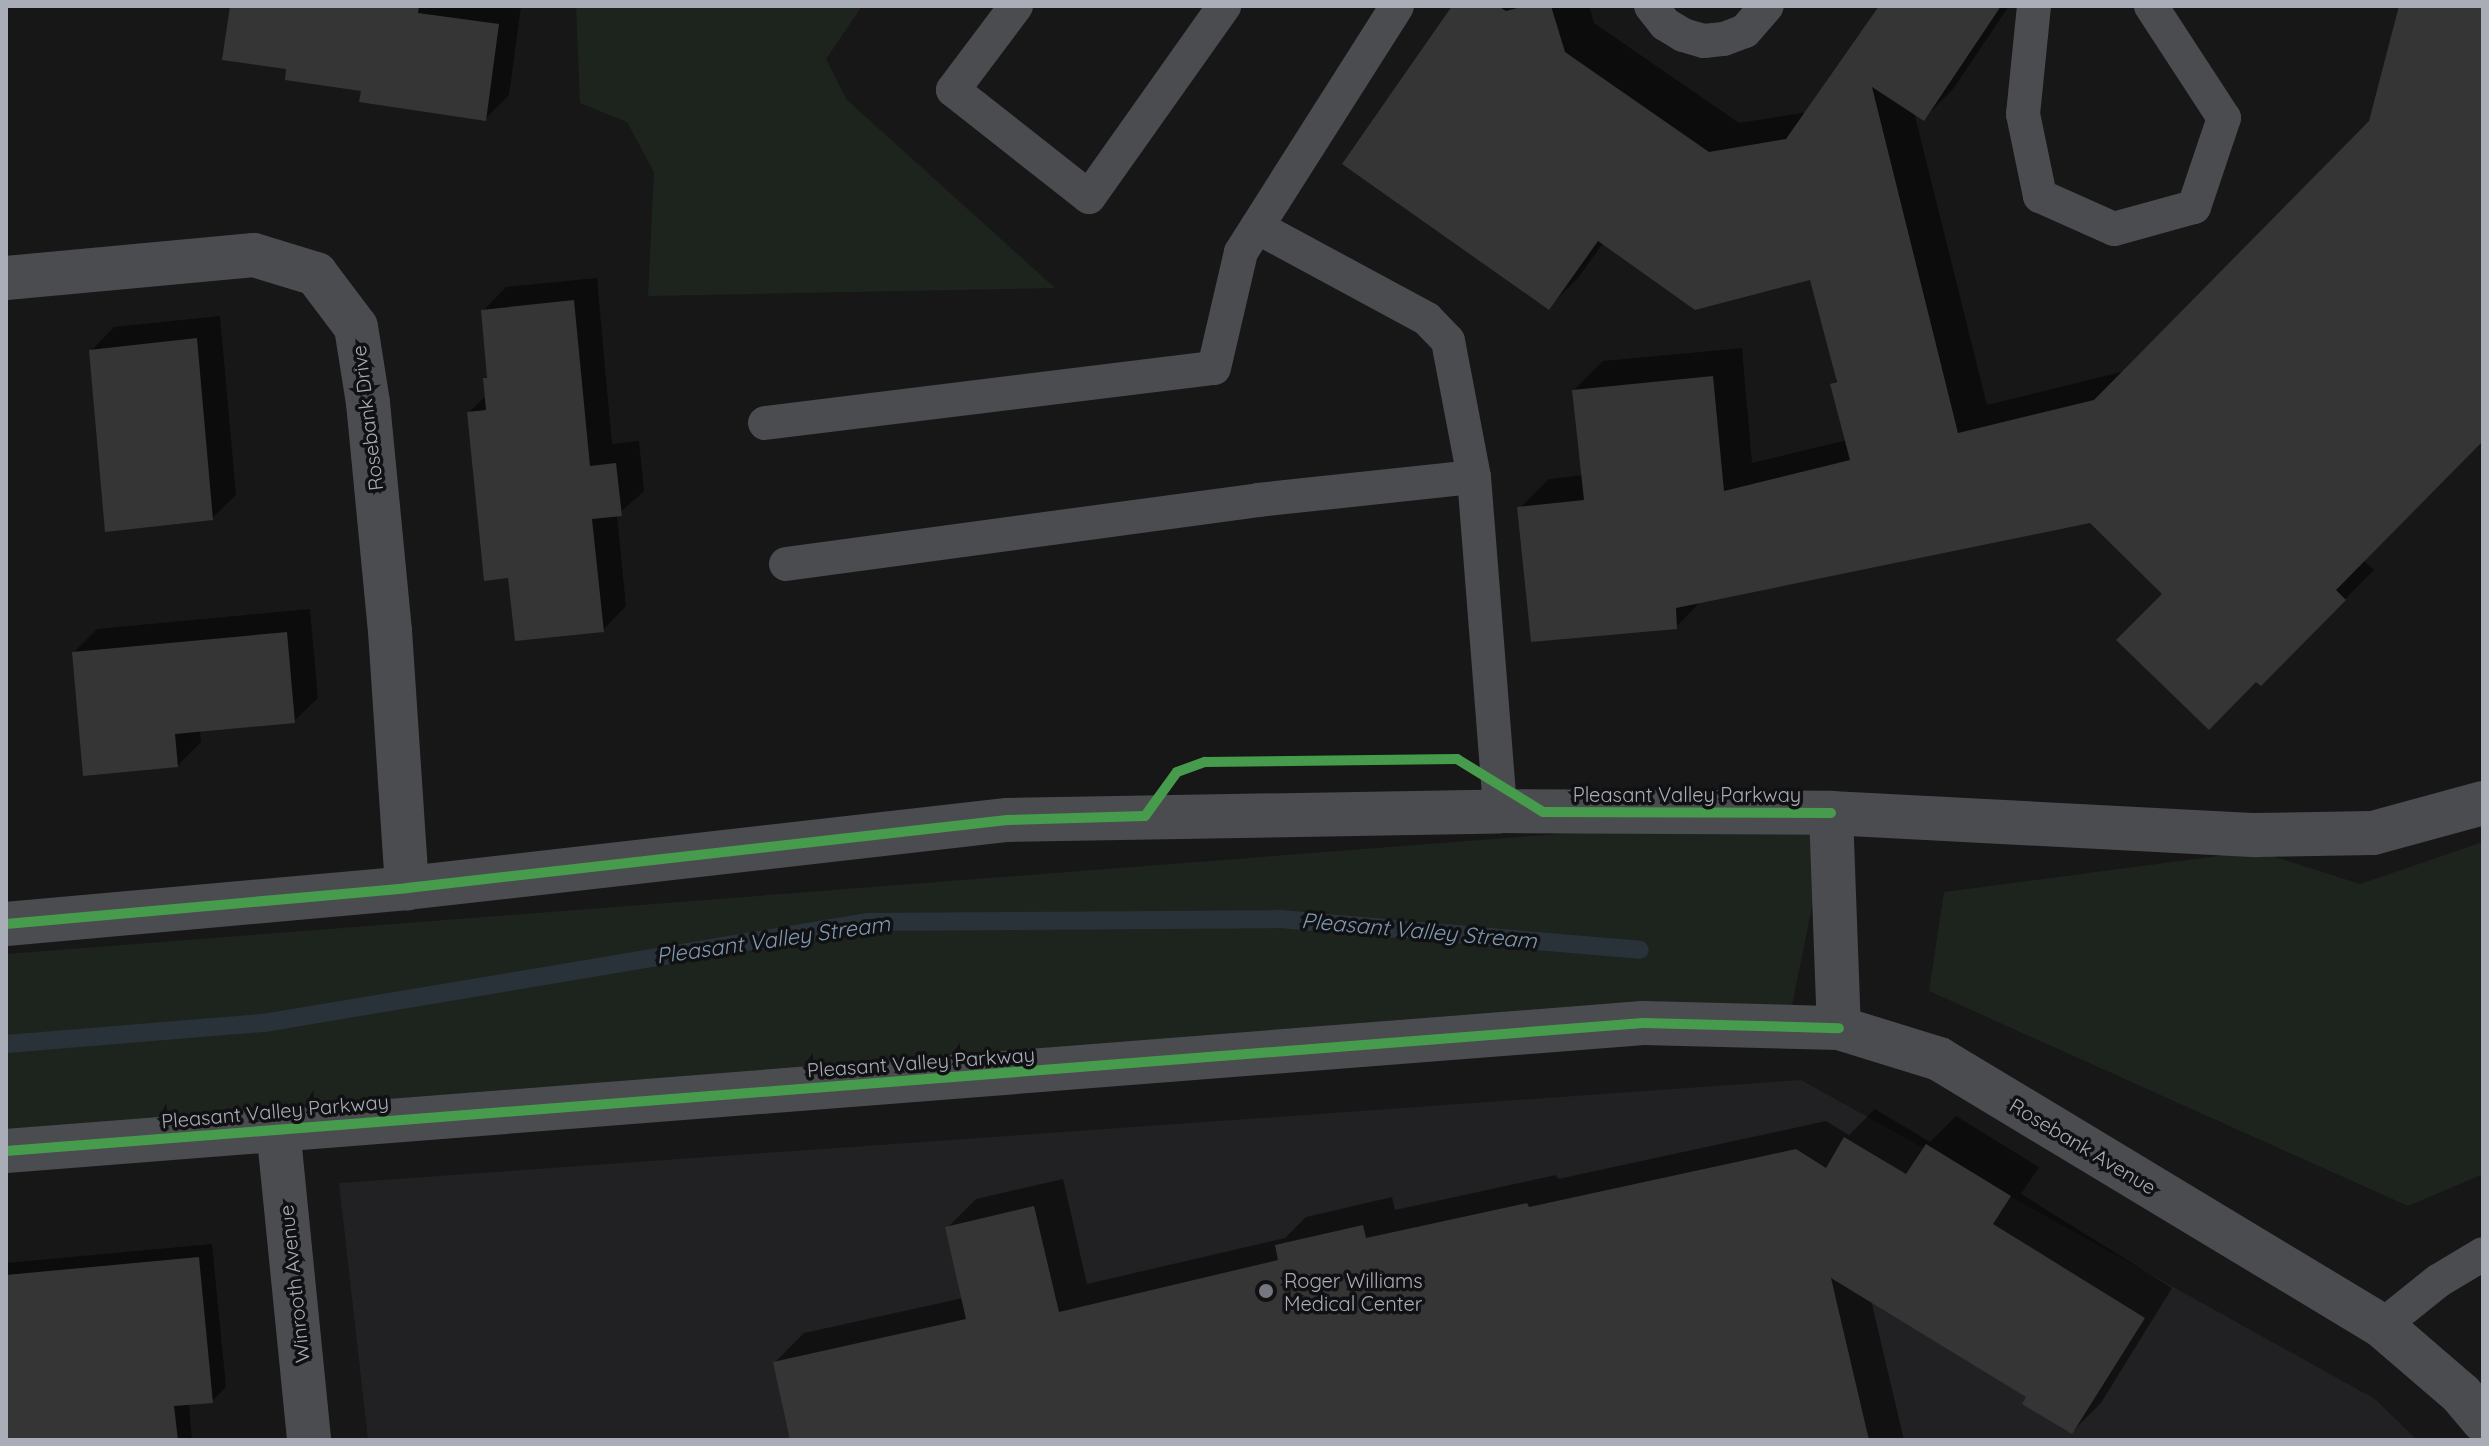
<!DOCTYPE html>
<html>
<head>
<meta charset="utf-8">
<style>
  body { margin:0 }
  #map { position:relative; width:2489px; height:1446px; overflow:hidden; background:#171717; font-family:Quicksand,sans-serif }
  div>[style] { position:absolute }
  .built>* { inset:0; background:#212123 }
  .green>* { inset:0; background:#1d241e }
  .shadow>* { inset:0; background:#0007 }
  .stream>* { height:18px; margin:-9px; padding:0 9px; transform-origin:9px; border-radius:9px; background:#2a3239 }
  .building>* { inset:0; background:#353536 }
  .service>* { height:34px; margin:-17px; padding:0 17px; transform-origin:17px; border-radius:17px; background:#4b4c50 }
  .minor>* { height:44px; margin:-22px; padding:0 22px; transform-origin:22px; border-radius:22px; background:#4b4c50 }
  .tertiary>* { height:44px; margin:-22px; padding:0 22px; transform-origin:22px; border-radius:22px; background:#4b4c50 }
  .cycleway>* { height:10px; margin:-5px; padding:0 5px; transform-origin:5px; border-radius:5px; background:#469c4c }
  .dots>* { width:22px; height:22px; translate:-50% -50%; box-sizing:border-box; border:4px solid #111113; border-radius:50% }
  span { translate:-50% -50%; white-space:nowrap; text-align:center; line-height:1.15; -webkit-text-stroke:7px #111113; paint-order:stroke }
  .street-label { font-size:20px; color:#a8adb8 }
  .poi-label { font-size:20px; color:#a8adb8 }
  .left { translate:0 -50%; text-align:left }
  .water-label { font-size:22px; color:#7f9bb3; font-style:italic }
  .frame { position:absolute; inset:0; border:8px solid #a8adb8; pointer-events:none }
</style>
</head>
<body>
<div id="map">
  <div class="built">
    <div style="clip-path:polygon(1801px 1080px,2375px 1399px,2417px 1440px,368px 1440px,339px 1183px)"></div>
  </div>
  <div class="green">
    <div style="clip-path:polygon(576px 6px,862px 6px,826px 59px,846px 99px,1055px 288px,648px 296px,654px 172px,627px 122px,580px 103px)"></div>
    <div style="clip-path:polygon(1831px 813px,1788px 1025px,6px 1169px,6px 954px)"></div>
    <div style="clip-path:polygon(2483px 842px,2483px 1174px,2408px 1206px,1929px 991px,1944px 892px,2256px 851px,2360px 884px)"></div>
  </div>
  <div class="shadow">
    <div style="clip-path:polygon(232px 6px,521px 6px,509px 95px,485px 119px,363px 89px)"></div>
    <div style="clip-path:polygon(1454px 6px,1589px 6px,1594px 23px,1739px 123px,1808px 112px,1880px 9px,1876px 6px,2009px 6px,1953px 89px,1924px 118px,1914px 112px,1987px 405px,2125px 371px,2371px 122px,2401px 6px,2483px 6px,2483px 438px,2363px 560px,2374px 570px,2261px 684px,2091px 521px,1702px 600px,1676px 627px,1520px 508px,1549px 479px,1584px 475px,1574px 390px,1603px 361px,1742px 348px,1752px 463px,1847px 440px,1832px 384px,1838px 379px,1812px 278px,1603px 243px,1578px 278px,1549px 307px)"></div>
    <div style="clip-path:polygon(597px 278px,612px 444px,639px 441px,644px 491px,617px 515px,626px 606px,603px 630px,510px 576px,469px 412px,487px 395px,485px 379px,489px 374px,483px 311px,506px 287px)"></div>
    <div style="clip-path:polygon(220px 316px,236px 495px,212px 518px,91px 351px,114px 327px)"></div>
    <div style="clip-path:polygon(310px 609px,318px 698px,294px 721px,200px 730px,201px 742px,178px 765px,74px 652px,97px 629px)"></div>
    <div style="clip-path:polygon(1875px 1109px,1930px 1142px,1956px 1116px,2039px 1167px,2021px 1194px,2172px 1288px,2101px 1403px,2072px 1432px,2029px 1397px,1871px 1300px,1904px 1440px,792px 1440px,775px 1362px,804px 1333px,963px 1298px,947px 1228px,976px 1199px,1063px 1179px,1087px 1284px,1285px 1238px,1306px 1217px,1392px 1197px,1395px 1210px,1556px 1175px,1558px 1179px,1826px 1121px,1849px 1135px)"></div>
    <div style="clip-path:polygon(212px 1244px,226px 1387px,212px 1401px,189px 1403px,192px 1440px,120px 1440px,6px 1419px,6px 1263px)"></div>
  </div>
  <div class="stream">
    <div style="left:6px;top:1044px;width:259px;rotate:-4.7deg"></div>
    <div style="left:264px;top:1023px;width:611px;rotate:-9.51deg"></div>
    <div style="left:867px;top:922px;width:413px;rotate:-0.4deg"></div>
    <div style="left:1280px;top:919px;width:361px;rotate:4.9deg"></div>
  </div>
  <div class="building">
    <div style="clip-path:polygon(230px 6px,419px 6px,418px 13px,499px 24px,486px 121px,359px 102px,361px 91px,285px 80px,286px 69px,222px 60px)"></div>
    <div style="clip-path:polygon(1452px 6px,1498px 6px,1506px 11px,1525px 6px,1551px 6px,1565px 52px,1709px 152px,1786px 139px,1879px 6px,2001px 6px,1924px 121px,1872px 87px,1958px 433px,2094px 400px,2369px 121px,2399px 6px,2483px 6px,2483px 441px,2336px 590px,2346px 600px,2261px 686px,2256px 682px,2209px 730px,2116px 640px,2162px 594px,2090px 523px,1676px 608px,1677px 629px,1531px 642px,1517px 507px,1584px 500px,1572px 390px,1713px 376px,1724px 491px,1850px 460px,1830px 384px,1837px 382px,1810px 280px,1695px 310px,1598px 241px,1549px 310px,1342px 164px)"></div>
    <div style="clip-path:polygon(574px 300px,590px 466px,616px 463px,622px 516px,592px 519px,604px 632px,515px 641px,508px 578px,484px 581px,467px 412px,486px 410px,483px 378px,487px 378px,481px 310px)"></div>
    <div style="clip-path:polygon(197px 338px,213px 520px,105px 532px,89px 350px)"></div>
    <div style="clip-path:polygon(287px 632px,295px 723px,175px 734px,178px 767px,83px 776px,72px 652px)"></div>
    <div style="clip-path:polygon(1844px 1137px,1906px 1174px,1926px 1144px,2011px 1196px,1993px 1224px,2145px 1318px,2072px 1434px,2022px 1404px,2026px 1397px,1831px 1278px,1869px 1440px,790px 1440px,773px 1362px,966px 1319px,945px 1227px,1034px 1206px,1059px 1312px,1278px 1260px,1275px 1245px,1363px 1225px,1366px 1238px,1527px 1203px,1529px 1207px,1796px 1149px,1826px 1168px)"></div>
    <div style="clip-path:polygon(199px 1257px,213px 1403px,174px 1406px,178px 1440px,6px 1440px,6px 1275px)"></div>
  </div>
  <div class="service">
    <div style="left:1016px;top:6px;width:105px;rotate:126.9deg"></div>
    <div style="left:953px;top:90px;width:173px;rotate:38.2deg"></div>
    <div style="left:1089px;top:197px;width:234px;rotate:-54.7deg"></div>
    <div style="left:1651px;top:6px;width:23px;rotate:52deg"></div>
    <div style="left:1665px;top:24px;width:21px;rotate:31deg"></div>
    <div style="left:1683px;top:35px;width:22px;rotate:16deg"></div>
    <div style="left:1704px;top:41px;width:20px;rotate:-6deg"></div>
    <div style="left:1724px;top:39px;width:22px;rotate:-21deg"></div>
    <div style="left:1745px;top:31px;width:33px;rotate:-49deg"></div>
    <div style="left:2034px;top:6px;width:109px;rotate:95.8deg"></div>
    <div style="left:2023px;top:114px;width:84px;rotate:78.3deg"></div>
    <div style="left:2040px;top:196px;width:81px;rotate:24deg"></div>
    <div style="left:2114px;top:229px;width:83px;rotate:-15.4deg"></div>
    <div style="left:2194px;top:207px;width:94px;rotate:-71.4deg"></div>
    <div style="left:2224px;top:118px;width:134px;rotate:-123.1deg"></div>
    <div style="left:1257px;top:227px;width:193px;rotate:28.4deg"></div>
    <div style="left:1427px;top:319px;width:30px;rotate:46deg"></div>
    <div style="left:1448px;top:341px;width:138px;rotate:79.2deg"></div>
    <div style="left:765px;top:423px;width:452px;rotate:-7deg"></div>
    <div style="left:1214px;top:368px;width:119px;rotate:-76.9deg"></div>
    <div style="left:1241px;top:252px;width:291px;rotate:-57.6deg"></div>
    <div style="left:786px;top:564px;width:476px;rotate:-7.7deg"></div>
    <div style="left:1258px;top:500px;width:217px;rotate:-6.1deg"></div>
    <div style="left:1474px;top:477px;width:335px;rotate:85.5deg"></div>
    <div style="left:2382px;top:1326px;width:72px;rotate:-38.8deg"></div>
    <div style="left:2438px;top:1281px;width:52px;rotate:-31deg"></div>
  </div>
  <div class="minor">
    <div style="left:6px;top:278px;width:249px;rotate:-5.3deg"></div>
    <div style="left:254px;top:255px;width:65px;rotate:17deg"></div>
    <div style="left:316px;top:274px;width:66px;rotate:53deg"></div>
    <div style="left:356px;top:327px;width:77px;rotate:81deg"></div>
    <div style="left:368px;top:403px;width:229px;rotate:84.5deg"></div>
    <div style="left:390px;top:631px;width:258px;rotate:86.2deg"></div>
    <div style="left:278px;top:1128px;width:314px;rotate:84.3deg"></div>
  </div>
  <div class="tertiary">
    <div style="left:1831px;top:813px;width:215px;rotate:87.9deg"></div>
    <div style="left:1839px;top:1028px;width:105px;rotate:17.2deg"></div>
    <div style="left:1939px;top:1059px;width:517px;rotate:31.08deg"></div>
    <div style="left:2382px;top:1326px;width:104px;rotate:40.7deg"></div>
    <div style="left:2461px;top:1394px;width:34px;rotate:50deg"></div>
    <div style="left:6px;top:924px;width:403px;rotate:-5.1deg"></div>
    <div style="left:407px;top:888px;width:604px;rotate:-6.47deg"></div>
    <div style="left:1007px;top:820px;width:493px;rotate:-1deg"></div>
    <div style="left:1500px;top:811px;width:331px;rotate:0.3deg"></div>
    <div style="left:1831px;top:813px;width:426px;rotate:3deg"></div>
    <div style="left:2256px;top:835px;width:117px;rotate:-1deg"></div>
    <div style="left:2373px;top:833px;width:114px;rotate:-15.3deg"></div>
    <div style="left:6px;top:1151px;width:1642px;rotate:-4.47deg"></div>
    <div style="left:1643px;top:1023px;width:196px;rotate:1.5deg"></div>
  </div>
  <div class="cycleway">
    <div style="left:6px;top:924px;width:403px;rotate:-5.1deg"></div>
    <div style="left:407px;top:888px;width:604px;rotate:-6.47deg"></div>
    <div style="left:1007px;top:820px;width:138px;rotate:-1.7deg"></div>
    <div style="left:1145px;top:816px;width:54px;rotate:-54deg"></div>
    <div style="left:1177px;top:772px;width:30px;rotate:-20deg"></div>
    <div style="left:1205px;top:762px;width:252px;rotate:-0.7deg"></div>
    <div style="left:1457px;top:759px;width:101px;rotate:31.6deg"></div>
    <div style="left:1543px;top:812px;width:288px;rotate:0.2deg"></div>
    <div style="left:6px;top:1151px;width:1642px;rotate:-4.47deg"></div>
    <div style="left:1643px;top:1023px;width:196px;rotate:1.5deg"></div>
  </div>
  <div class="dots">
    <div style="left:1266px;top:1291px;background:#757880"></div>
  </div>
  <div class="street-label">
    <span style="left:367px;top:418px;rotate:-97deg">Rosebank Drive</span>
    <span style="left:1687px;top:794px">Pleasant Valley Parkway</span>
    <span style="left:921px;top:1062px;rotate:-4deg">Pleasant Valley Parkway</span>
    <span style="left:275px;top:1111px;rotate:-5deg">Pleasant Valley Parkway</span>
    <span style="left:2083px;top:1146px;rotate:31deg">Rosebank Avenue</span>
    <span style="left:294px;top:1284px;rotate:-96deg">Winrooth Avenue</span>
  </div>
  <div class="poi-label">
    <span class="left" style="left:1284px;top:1292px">Roger Williams<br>Medical Center</span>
  </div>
  <div class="water-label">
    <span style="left:1419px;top:931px;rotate:5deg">Pleasant Valley Stream</span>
    <span style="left:773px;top:940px;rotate:-8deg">Pleasant Valley Stream</span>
  </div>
  <div class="frame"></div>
</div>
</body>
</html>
